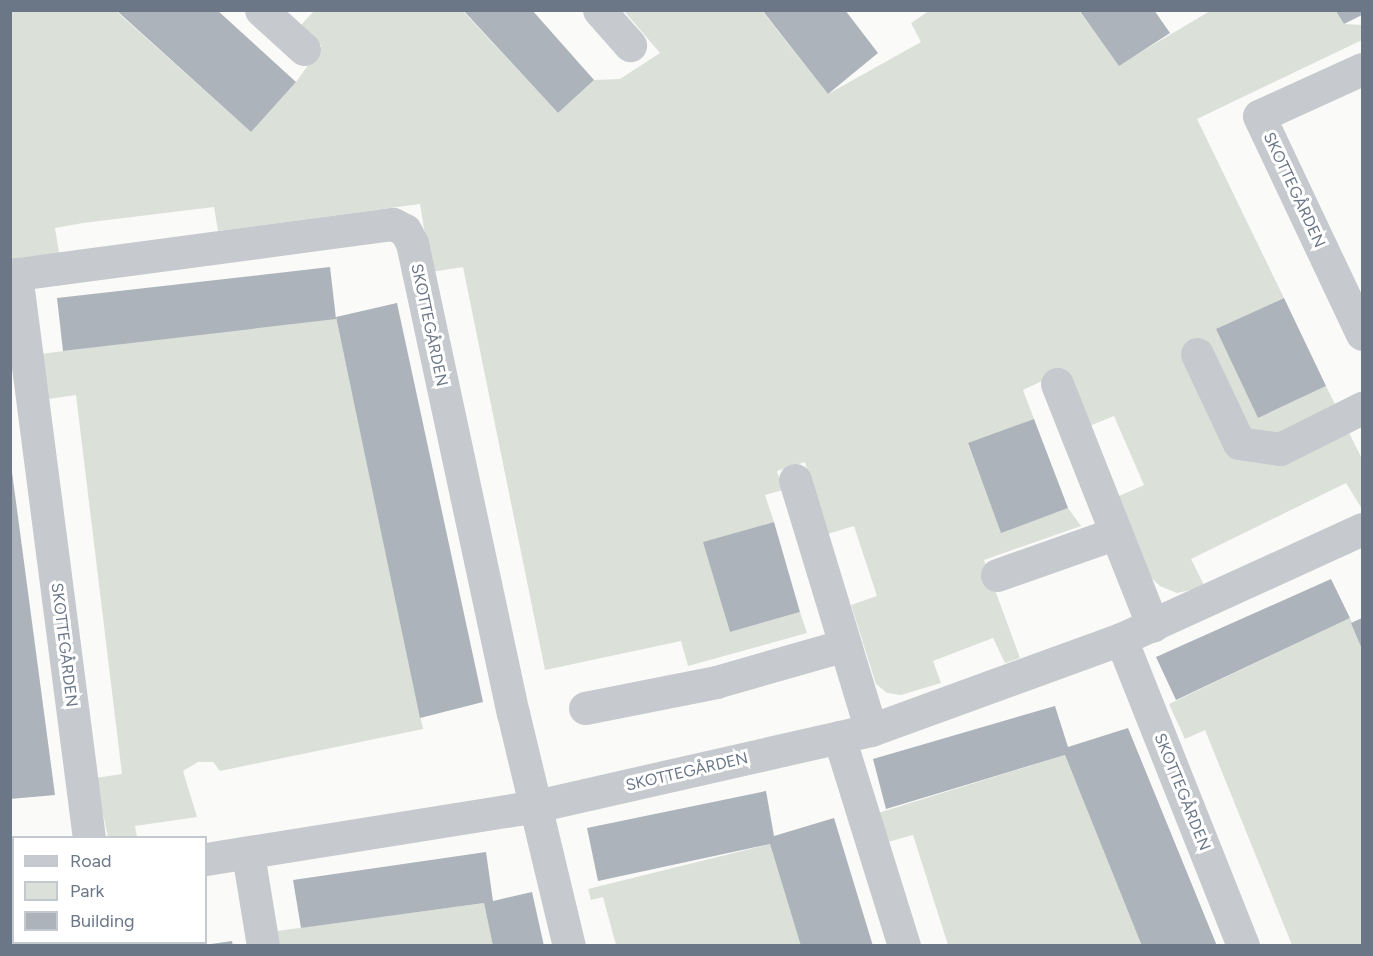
<!DOCTYPE html>
<html>
<head>
<meta charset="utf-8">
<style>
  body { margin:0 }
  #map { position:relative; width:1373px; height:956px; overflow:hidden; background:#fafaf8; font-family:Figtree,sans-serif }
  div>[style] { position:absolute }
  .green>* { inset:0; background:#dbe1d9 }
  .building>* { inset:0; background:#adb3ba }
  .minor>* { height:33px; margin:-16.5px; padding:0 16.5px; transform-origin:16.5px; border-radius:16.5px; background:#c6c9cd }
  span { translate:-50% -50%; white-space:nowrap; text-align:center; line-height:1.15; -webkit-text-stroke:6px #fff; paint-order:stroke }
  .street-label { font-size:16px; color:#6b7787 }
  .frame { position:absolute; inset:0; border:12px solid #6b7787; pointer-events:none }
  .legend { position:absolute; left:12px; top:836px; width:195px; height:108px; box-sizing:border-box; background:#fff; border:2px solid #c4c9cf; margin:0; padding:8px 10px; list-style:none; font-size:18px; color:#6b7787 }
  .legend li { display:flex; align-items:center; gap:12px; height:30px }
  .legend b { width:30px; border:2px solid #c4c9cf }
</style>
</head>
<body>
<div id="map">
  <div class="green">
    <div style="clip-path:polygon(11px 11px,116px 11px,251px 132px,296px 82px,322px 46px,300px 26px,314px 11px,463px 11px,558px 113px,594px 80px,620px 79px,660px 53px,624px 11px,762px 11px,828px 94px,921px 42px,911px 23px,929px 11px,1079px 11px,1119px 65px,1210px 11px,1335px 11px,1344px 24px,1362px 25px,1362px 40px,1197px 119px,1284px 298px,1217px 329px,1258px 418px,1326px 386px,1362px 459px,1362px 509px,1346px 483px,1191px 559px,1205px 587px,1177px 593px,1160px 586px,1149px 576px,1117px 497px,1144px 485px,1114px 416px,1087px 427px,1063px 371px,1023px 390px,1034px 419px,968px 444px,1001px 532px,1068px 508px,1081px 526px,984px 560px,1020px 658px,1005px 663px,993px 638px,933px 661px,941px 683px,901px 695px,887px 693px,876px 684px,851px 605px,877px 596px,854px 526px,827px 534px,805px 462px,777px 471px,783px 490px,765px 495px,774px 522px,704px 542px,730px 632px,800px 612px,807px 633px,688px 666px,681px 641px,545px 670px,463px 267px,431px 272px,420px 204px,218px 231px,214px 207px,83px 223px,55px 228px,59px 253px,11px 259px)"></div>
    <div style="clip-path:polygon(336px 317px,423px 729px,220px 771px,213px 762px,198px 762px,183px 771px,197px 817px,135px 826px,137px 837px,108px 837px,95px 778px,122px 774px,76px 395px,48px 399px,40px 354px)"></div>
    <div style="clip-path:polygon(1350px 618px,1362px 647px,1362px 945px,1292px 945px,1205px 730px,1185px 739px,1169px 704px)"></div>
    <div style="clip-path:polygon(1065px 755px,1142px 945px,948px 945px,913px 835px,888px 842px,878px 813px)"></div>
    <div style="clip-path:polygon(770px 844px,801px 945px,616px 945px,603px 897px,591px 900px,588px 889px)"></div>
    <div style="clip-path:polygon(484px 903px,493px 945px,280px 945px,277px 931px)"></div>
  </div>
  <div class="building">
    <div style="clip-path:polygon(116px 10px,217px 10px,296px 82px,251px 132px)"></div>
    <div style="clip-path:polygon(463px 10px,532px 10px,594px 80px,558px 113px)"></div>
    <div style="clip-path:polygon(762px 10px,845px 10px,878px 53px,828px 94px)"></div>
    <div style="clip-path:polygon(1079px 10px,1154px 10px,1170px 33px,1119px 66px)"></div>
    <div style="clip-path:polygon(1335px 10px,1362px 10px,1362px 15px,1344px 24px)"></div>
    <div style="clip-path:polygon(330px 267px,336px 319px,63px 351px,57px 298px)"></div>
    <div style="clip-path:polygon(1284px 298px,1326px 386px,1258px 418px,1216px 329px)"></div>
    <div style="clip-path:polygon(397px 303px,483px 702px,420px 718px,336px 317px)"></div>
    <div style="clip-path:polygon(1034px 419px,1068px 508px,1001px 533px,968px 443px)"></div>
    <div style="clip-path:polygon(10px 457px,55px 795px,10px 799px)"></div>
    <div style="clip-path:polygon(774px 522px,800px 612px,730px 632px,703px 542px)"></div>
    <div style="clip-path:polygon(1331px 579px,1350px 618px,1176px 700px,1156px 657px)"></div>
    <div style="clip-path:polygon(1362px 618px,1362px 649px,1351px 623px)"></div>
    <div style="clip-path:polygon(1055px 706px,1068px 747px,1128px 728px,1217px 946px,1142px 946px,1065px 755px,886px 809px,873px 759px)"></div>
    <div style="clip-path:polygon(766px 791px,774px 836px,834px 818px,873px 946px,801px 946px,770px 844px,598px 881px,587px 828px)"></div>
    <div style="clip-path:polygon(486px 852px,493px 901px,532px 892px,544px 946px,493px 946px,484px 903px,301px 928px,293px 880px)"></div>
    <div style="clip-path:polygon(10px 912px,14px 912px,14px 942px,177px 946px,10px 946px)"></div>
    <div style="clip-path:polygon(232px 941px,233px 946px,211px 946px,211px 944px)"></div>
  </div>
  <div class="minor">
    <div style="left:261px;top:10px;width:58px;rotate:42.2deg"></div>
    <div style="left:599px;top:10px;width:47px;rotate:48.5deg"></div>
    <div style="left:1362px;top:69px;width:113px;rotate:155.5deg"></div>
    <div style="left:1259px;top:116px;width:241px;rotate:64.7deg"></div>
    <div style="left:16px;top:274px;width:569px;rotate:82.63deg"></div>
    <div style="left:10px;top:275px;width:386px;rotate:-7.6deg"></div>
    <div style="left:393px;top:224px;width:13px;rotate:27deg"></div>
    <div style="left:405px;top:230px;width:15px;rotate:62deg"></div>
    <div style="left:412px;top:243px;width:481px;rotate:77.9deg"></div>
    <div style="left:513px;top:713px;width:240px;rotate:76.5deg"></div>
    <div style="left:1197px;top:354px;width:98px;rotate:64.7deg"></div>
    <div style="left:1239px;top:443px;width:41px;rotate:8.3deg"></div>
    <div style="left:1280px;top:449px;width:92px;rotate:-26.6deg"></div>
    <div style="left:1057px;top:384px;width:260px;rotate:68.4deg"></div>
    <div style="left:795px;top:480px;width:261px;rotate:73.1deg"></div>
    <div style="left:997px;top:575px;width:126px;rotate:-19.4deg"></div>
    <div style="left:1121px;top:639px;width:330px;rotate:68.3deg"></div>
    <div style="left:585px;top:708px;width:134px;rotate:-11.2deg"></div>
    <div style="left:716px;top:682px;width:134px;rotate:-16deg"></div>
    <div style="left:839px;top:737px;width:219px;rotate:72.7deg"></div>
    <div style="left:248px;top:854px;width:93px;rotate:80.7deg"></div>
    <div style="left:206px;top:859px;width:334px;rotate:-9.1deg"></div>
    <div style="left:536px;top:806px;width:344px;rotate:-12.8deg"></div>
    <div style="left:871px;top:730px;width:266px;rotate:-20deg"></div>
    <div style="left:1121px;top:639px;width:265px;rotate:-24.5deg"></div>
    <div style="left:10px;top:880px;width:4px"></div>
  </div>
  <div class="street-label">
    <span style="left:1294px;top:190px;rotate:65deg">SKOTTEGÅRDEN</span>
    <span style="left:429px;top:325px;rotate:78deg">SKOTTEGÅRDEN</span>
    <span style="left:64px;top:645px;rotate:83deg">SKOTTEGÅRDEN</span>
    <span style="left:687px;top:772px;rotate:-13deg">SKOTTEGÅRDEN</span>
    <span style="left:1182px;top:792px;rotate:68deg">SKOTTEGÅRDEN</span>
  </div>
  <div class="frame"></div>
  <ul class="legend">
  <li><b style="height:8px;background:#c6c9cd"></b>Road</li>
  <li><b style="height:16px;background:#dbe1d9"></b>Park</li>
  <li><b style="height:16px;background:#adb3ba"></b>Building</li>
  </ul>
</div>
</body>
</html>
